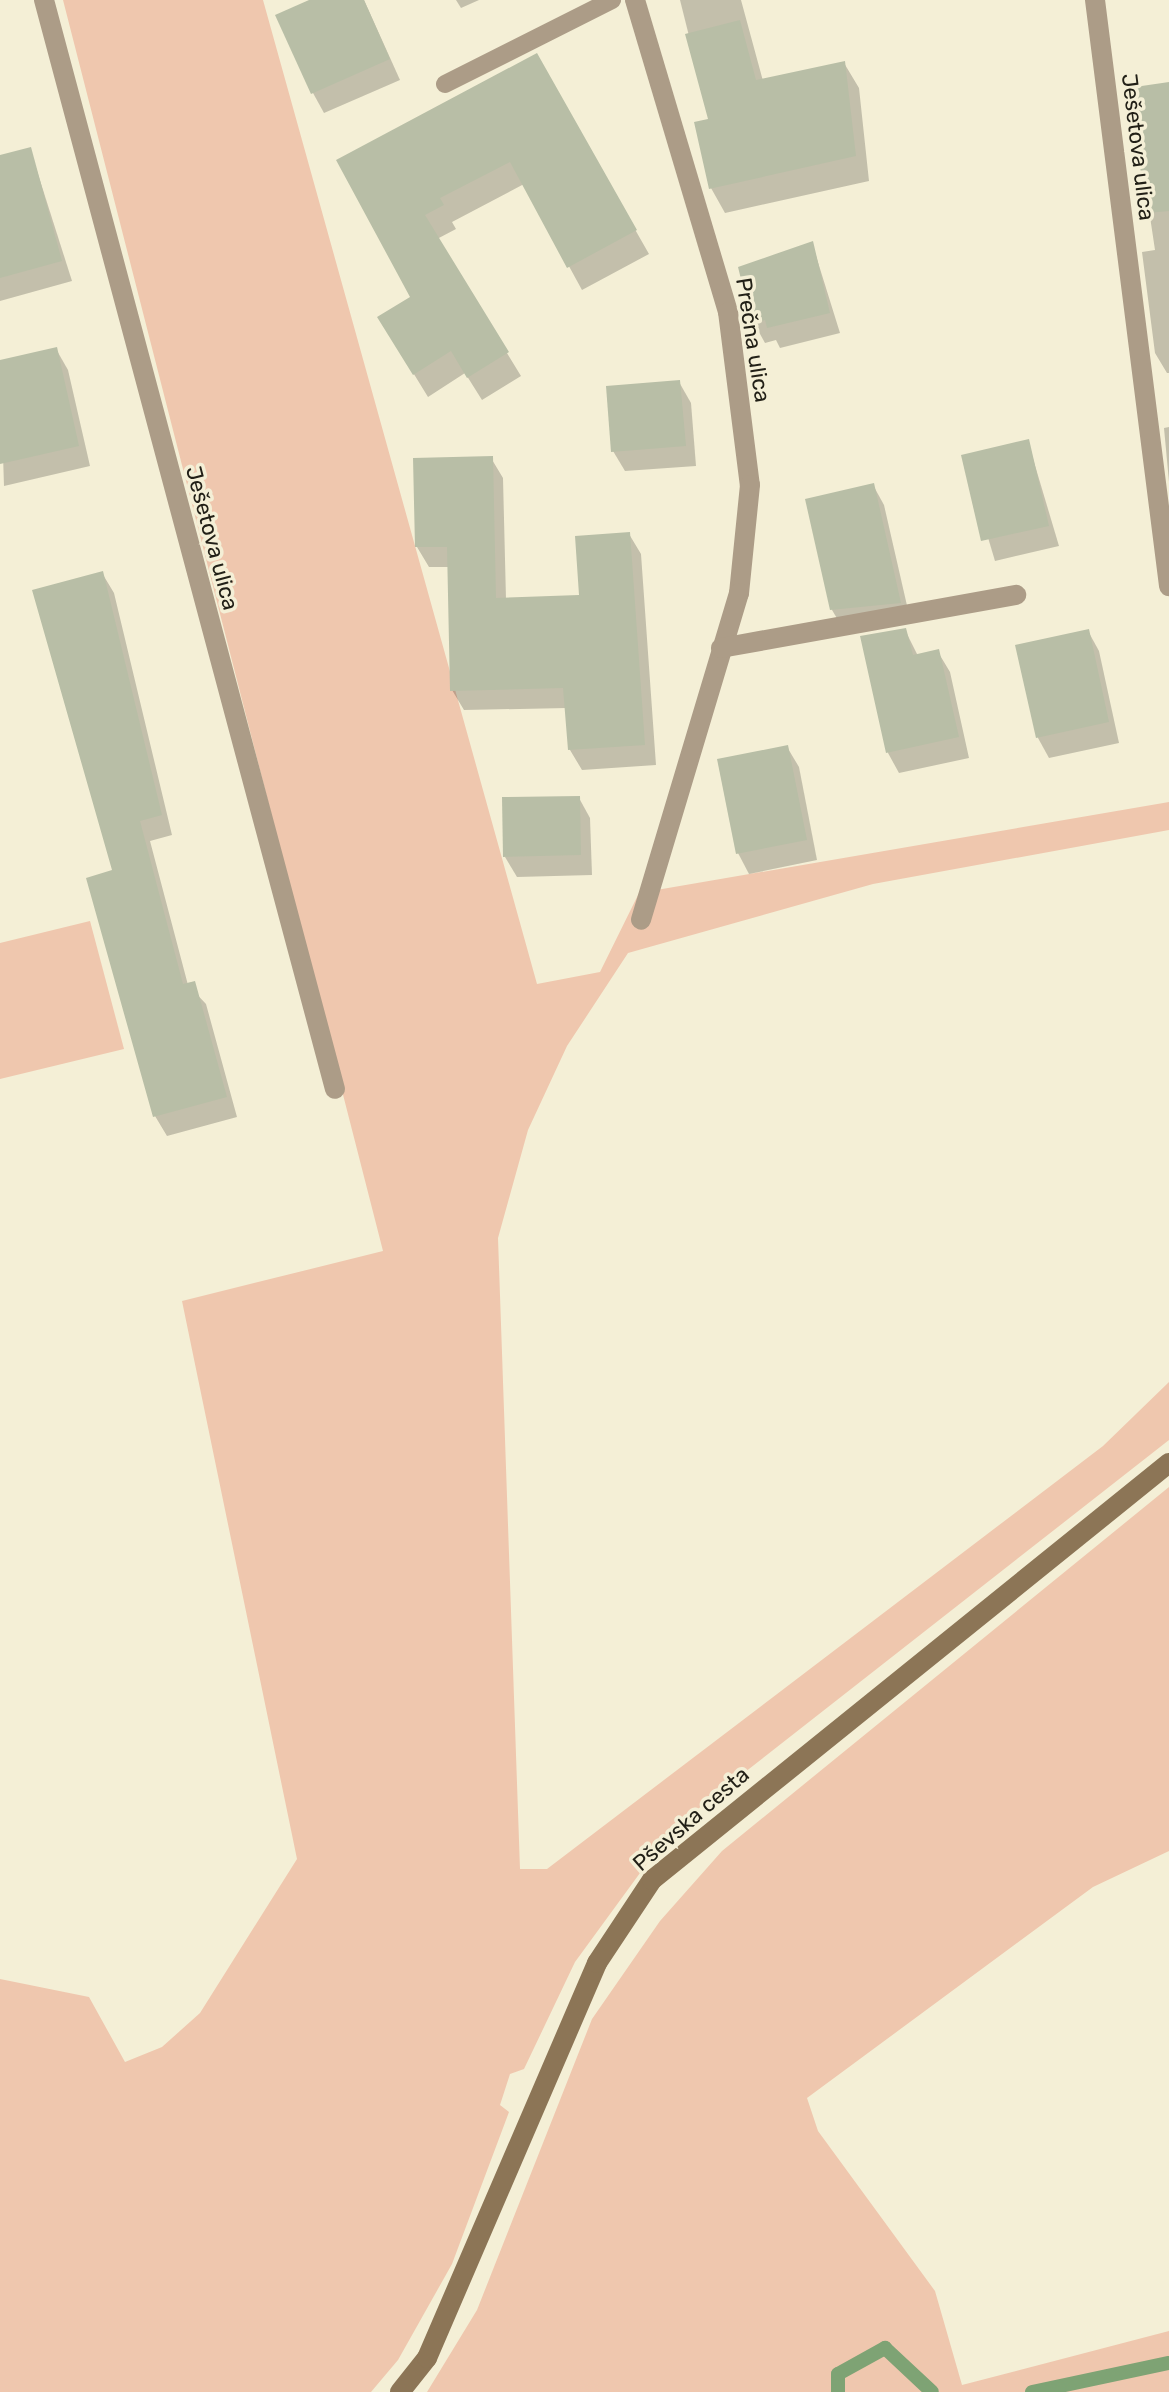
<!DOCTYPE html>
<html>
<head>
<meta charset="utf-8">
<style>
  body { margin:0 }
  #map { position:relative; width:1169px; height:2392px; overflow:hidden; background:#f4efd6; font-family:Rubik,sans-serif }
  div>[style] { position:absolute }
  .green>* { inset:0; background:#efc7ae }
  .shadow>* { inset:0; background:#0003 }
  .stream>* { height:14px; margin:-7px; padding:0 7px; transform-origin:7px; border-radius:7px; background:#7ea374 }
  .building>* { inset:0; background:#b8bea6 }
  .lane>* { height:18px; margin:-9px; padding:0 9px; transform-origin:9px; border-radius:9px; background:#ac9c87 }
  .street>* { height:20px; margin:-10px; padding:0 10px; transform-origin:10px; border-radius:10px; background:#ac9c87 }
  .secondary>* { height:20px; margin:-10px; padding:0 10px; transform-origin:10px; border-radius:10px; background:#8c7556 }
  span { translate:-50% -50%; white-space:nowrap; text-align:center; line-height:1.15; -webkit-text-stroke:7px #f4efd6; paint-order:stroke }
  .street-label { font-size:22px; color:#222017 }
</style>
</head>
<body>
<div id="map">
  <div class="green">
    <div style="clip-path:polygon(63px 0,263px 0,537px 984px,600px 972px,639px 893px,1169px 802px,1169px 830px,873px 884px,628px 953px,567px 1046px,528px 1130px,498px 1238px,520px 1869px,547px 1869px,1103px 1446px,1169px 1382px,1169px 1440px,694px 1812px,648px 1862px,575px 1962px,524px 2069px,510px 2074px,500px 2105px,509px 2112px,452px 2264px,398px 2360px,371px 2392px,0 2392px,0 1979px,89px 1997px,125px 2062px,162px 2047px,200px 2013px,297px 1859px,182px 1301px,383px 1251px)"></div>
    <div style="clip-path:polygon(90px 921px,124px 1049px,0 1079px,0 943px)"></div>
    <div style="clip-path:polygon(1169px 1487px,1169px 1851px,1093px 1887px,807px 2098px,818px 2131px,935px 2291px,962px 2385px,1169px 2331px,1169px 2392px,427px 2392px,477px 2310px,592px 2019px,660px 1921px,722px 1851px)"></div>
  </div>
  <div class="shadow">
    <div style="clip-path:polygon(314px 0,364px 0,400px 80px,324px 113px,313px 93px)"></div>
    <div style="clip-path:polygon(456px 0,479px 0,461px 8px)"></div>
    <div style="clip-path:polygon(680px 0,741px 0,763px 81px,844px 63px,859px 88px,869px 181px,725px 213px,711px 188px,710px 120px)"></div>
    <div style="clip-path:polygon(536px 56px,649px 254px,582px 290px,524px 184px,452px 222px,456px 229px,437px 239px,521px 376px,482px 400px,465px 373px,428px 397px,393px 340px,413px 298px,339px 161px)"></div>
    <div style="clip-path:polygon(1169px 84px,1169px 373px,1167px 373px,1155px 353px,1142px 252px,1155px 250px,1131px 90px)"></div>
    <div style="clip-path:polygon(30px 149px,72px 281px,0 301px,0 157px)"></div>
    <div style="clip-path:polygon(812px 243px,840px 333px,780px 348px,776px 340px,765px 343px,754px 323px)"></div>
    <div style="clip-path:polygon(56px 349px,68px 370px,90px 466px,4px 486px,0 362px)"></div>
    <div style="clip-path:polygon(679px 382px,691px 403px,696px 466px,625px 471px,613px 451px)"></div>
    <div style="clip-path:polygon(1169px 427px,1169px 482px,1164px 428px)"></div>
    <div style="clip-path:polygon(1028px 442px,1059px 546px,995px 561px,964px 457px)"></div>
    <div style="clip-path:polygon(491px 458px,503px 478px,506px 599px,581px 597px,629px 534px,641px 554px,656px 765px,582px 770px,570px 750px,567px 708px,464px 710px,452px 690px,450px 567px,429px 567px,417px 547px)"></div>
    <div style="clip-path:polygon(873px 485px,884px 505px,911px 623px,844px 630px,832px 610px)"></div>
    <div style="clip-path:polygon(102px 573px,114px 593px,172px 835px,150px 841px,188px 985px,206px 1004px,237px 1117px,167px 1136px,155px 1116px,115px 872px)"></div>
    <div style="clip-path:polygon(905px 630px,918px 656px,938px 652px,950px 672px,969px 758px,899px 773px,888px 753px)"></div>
    <div style="clip-path:polygon(1088px 631px,1099px 651px,1119px 743px,1049px 758px,1038px 738px,1017px 646px)"></div>
    <div style="clip-path:polygon(787px 747px,799px 767px,817px 860px,749px 874px,738px 853px)"></div>
    <div style="clip-path:polygon(579px 798px,590px 818px,592px 875px,517px 877px,505px 857px)"></div>
  </div>
  <div class="stream">
    <div style="left:838px;top:2392px;width:18px;rotate:-90deg"></div>
    <div style="left:838px;top:2374px;width:54px;rotate:-29deg"></div>
    <div style="left:885px;top:2348px;width:64px;rotate:43.1deg"></div>
    <div style="left:1032px;top:2392px;width:140px;rotate:-12deg"></div>
  </div>
  <div class="building">
    <div style="clip-path:polygon(309px 0,364px 0,390px 59px,311px 94px,275px 15px)"></div>
    <div style="clip-path:polygon(740px 20px,756px 80px,845px 61px,856px 156px,709px 189px,694px 122px,708px 119px,685px 34px)"></div>
    <div style="clip-path:polygon(537px 53px,637px 230px,567px 268px,510px 162px,440px 198px,444px 205px,425px 215px,509px 352px,467px 378px,451px 351px,413px 375px,377px 317px,410px 297px,336px 160px)"></div>
    <div style="clip-path:polygon(1169px 82px,1169px 211px,1147px 213px,1128px 88px)"></div>
    <div style="clip-path:polygon(31px 147px,62px 261px,0 278px,0 155px)"></div>
    <div style="clip-path:polygon(813px 241px,830px 313px,767px 328px,765px 320px,752px 324px,738px 267px)"></div>
    <div style="clip-path:polygon(57px 347px,79px 446px,0 464px,0 360px)"></div>
    <div style="clip-path:polygon(680px 380px,686px 446px,611px 452px,606px 386px)"></div>
    <div style="clip-path:polygon(1029px 439px,1049px 526px,981px 541px,961px 455px)"></div>
    <div style="clip-path:polygon(493px 456px,496px 598px,579px 595px,575px 536px,630px 532px,645px 745px,568px 750px,563px 688px,450px 691px,447px 547px,415px 547px,413px 458px)"></div>
    <div style="clip-path:polygon(874px 483px,901px 603px,830px 610px,805px 499px)"></div>
    <div style="clip-path:polygon(103px 571px,162px 815px,140px 821px,183px 984px,195px 981px,227px 1097px,153px 1117px,86px 878px,112px 870px,32px 590px)"></div>
    <div style="clip-path:polygon(906px 628px,913px 655px,939px 649px,959px 737px,886px 753px,860px 636px)"></div>
    <div style="clip-path:polygon(1089px 629px,1109px 722px,1036px 738px,1015px 645px)"></div>
    <div style="clip-path:polygon(788px 745px,807px 840px,736px 854px,717px 759px)"></div>
    <div style="clip-path:polygon(580px 796px,581px 855px,503px 857px,502px 797px)"></div>
  </div>
  <div class="lane">
    <div style="left:445px;top:84px;width:187px;rotate:-26.7deg"></div>
  </div>
  <div class="street">
    <div style="left:44px;top:0;width:1127px;rotate:75.04deg"></div>
    <div style="left:635px;top:0;width:326px;rotate:73.4deg"></div>
    <div style="left:728px;top:312px;width:174px;rotate:82.8deg"></div>
    <div style="left:750px;top:485px;width:109px;rotate:95.8deg"></div>
    <div style="left:739px;top:593px;width:341px;rotate:106.7deg"></div>
    <div style="left:1095px;top:0;width:591px;rotate:82.8deg"></div>
    <div style="left:721px;top:648px;width:300px;rotate:-10.2deg"></div>
  </div>
  <div class="secondary">
    <div style="left:400px;top:2392px;width:43px;rotate:-51.5deg"></div>
    <div style="left:427px;top:2358px;width:430px;rotate:-66.7deg"></div>
    <div style="left:597px;top:1963px;width:100px;rotate:-56.5deg"></div>
    <div style="left:652px;top:1880px;width:664px;rotate:-38.89deg"></div>
  </div>
  <div class="street-label">
    <span style="left:1138px;top:147px;rotate:83deg">Ješetova ulica</span>
    <span style="left:753px;top:340px;rotate:81deg">Prečna ulica</span>
    <span style="left:212px;top:538px;rotate:75deg">Ješetova ulica</span>
    <span style="left:691px;top:1819px;rotate:-41deg">Pševska cesta</span>
  </div>
</div>
</body>
</html>
